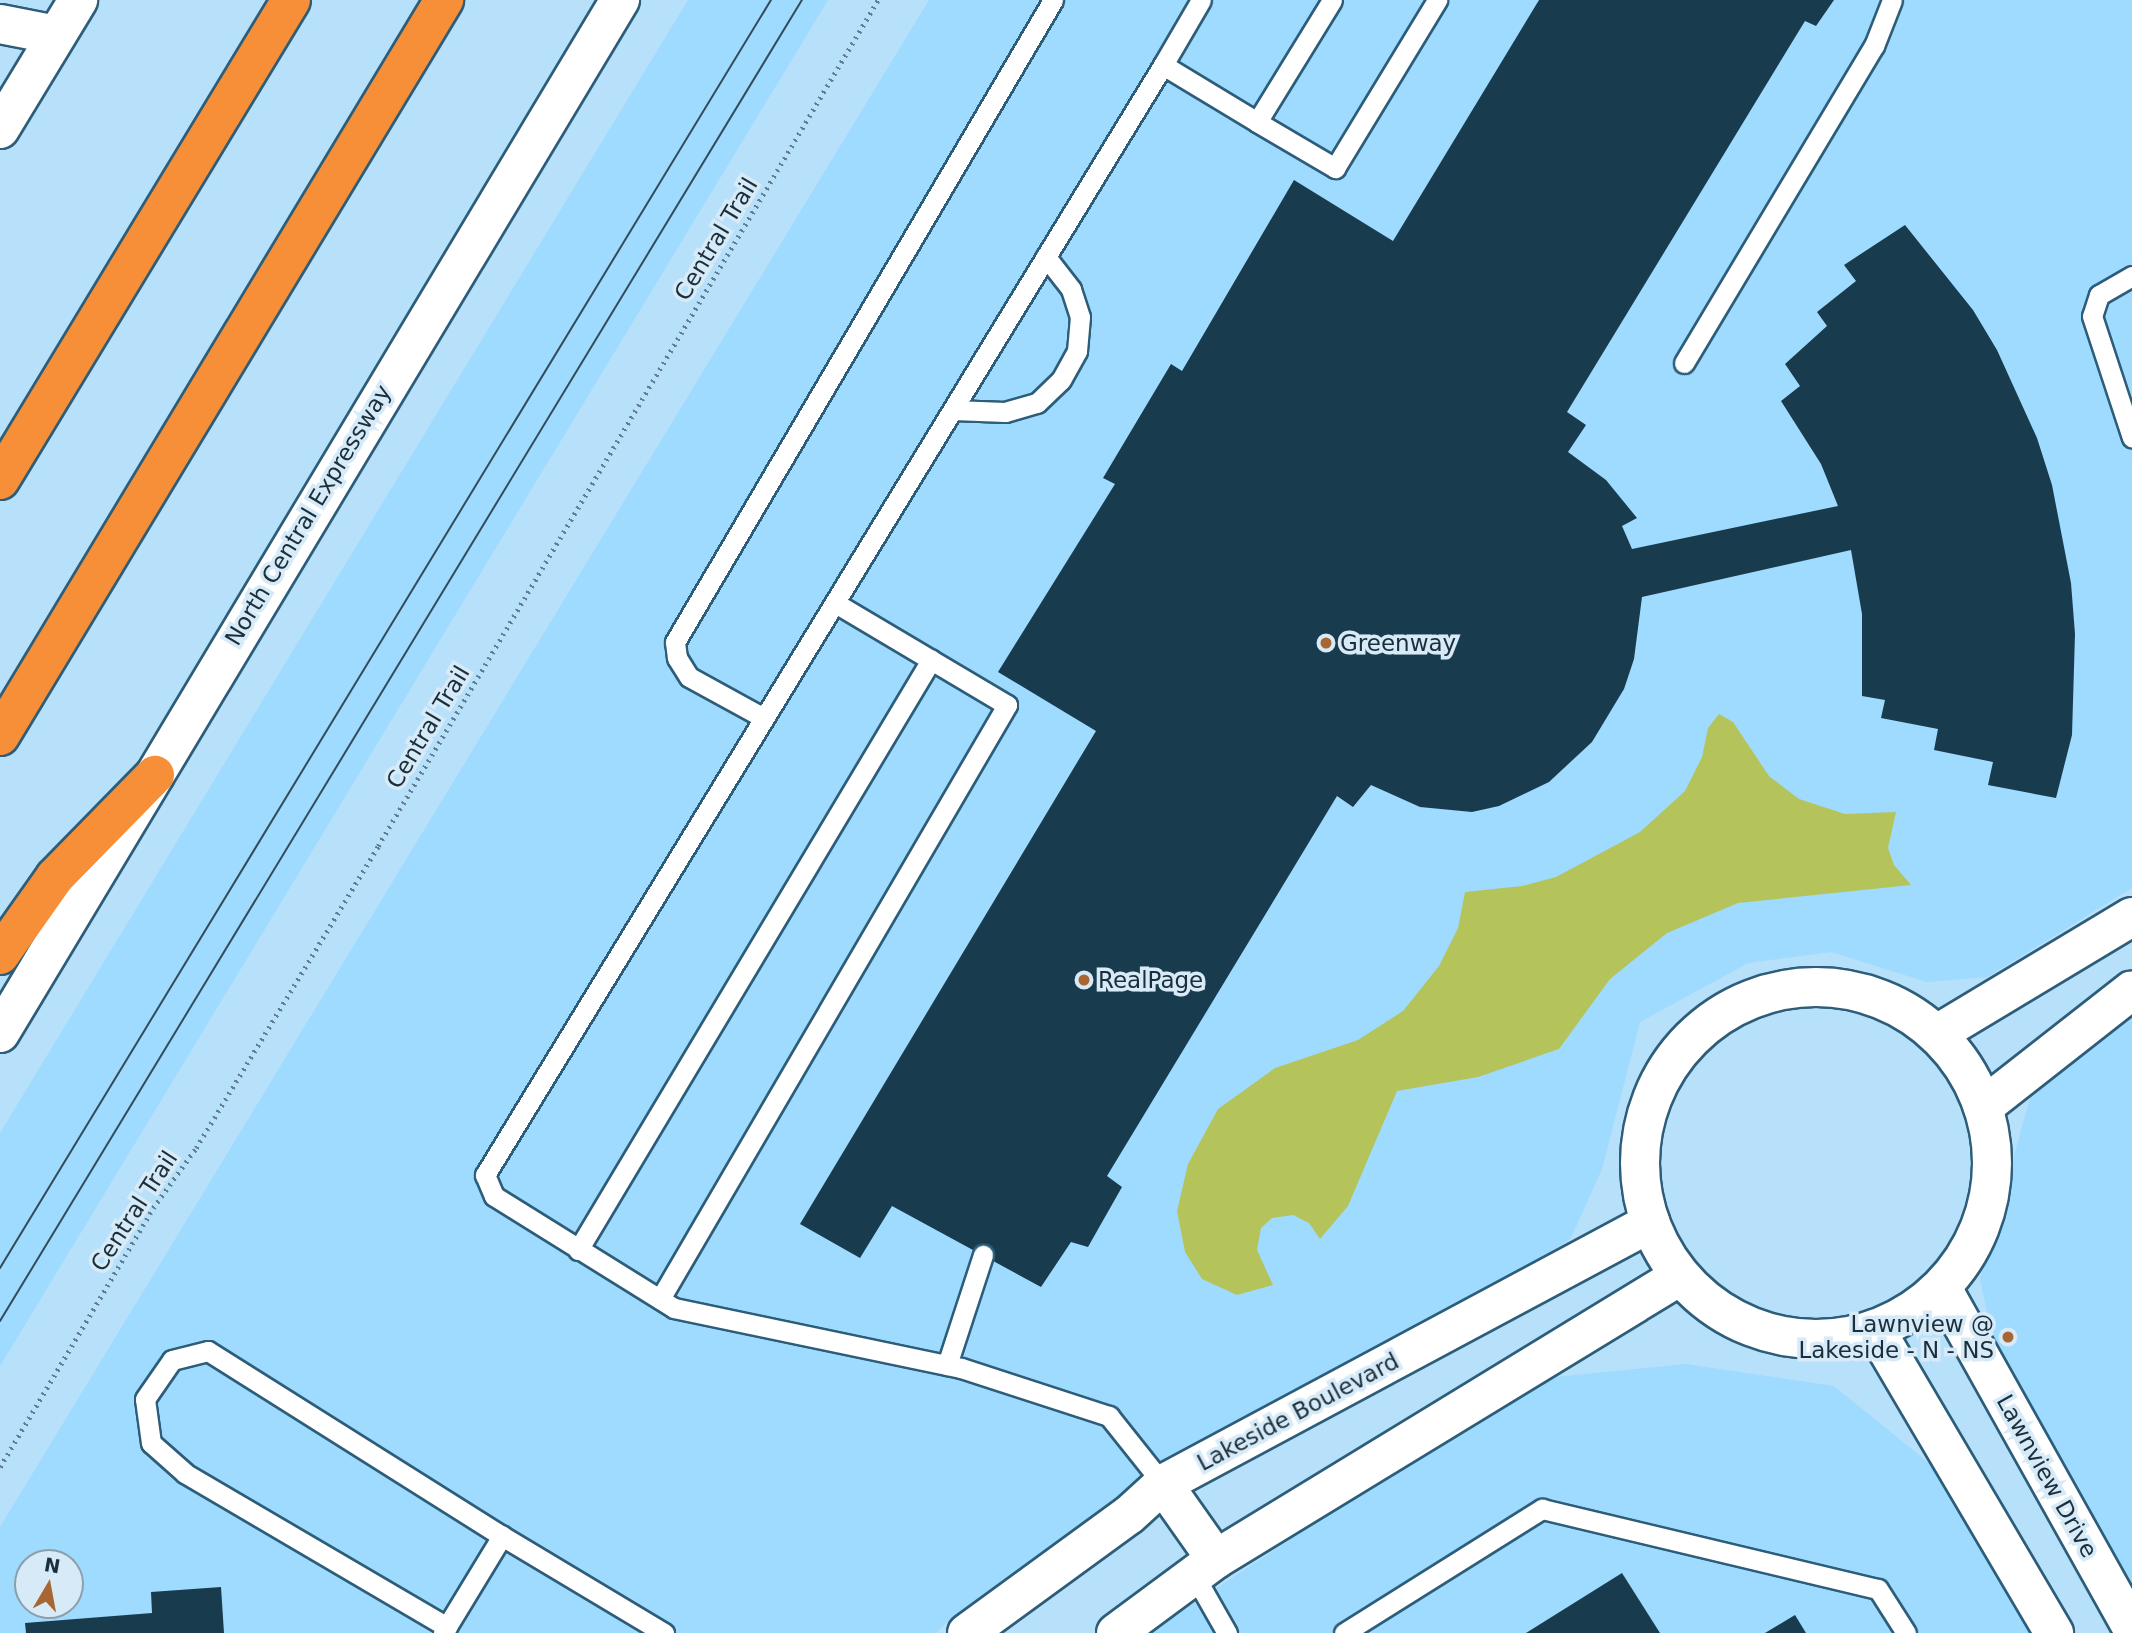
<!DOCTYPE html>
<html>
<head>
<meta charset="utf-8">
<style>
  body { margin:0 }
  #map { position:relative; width:2132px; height:1633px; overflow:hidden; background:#b7e0fa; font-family:"DejaVu Sans",sans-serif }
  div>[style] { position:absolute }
  .built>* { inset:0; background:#9fdaff }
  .water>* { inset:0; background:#b4c45b }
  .building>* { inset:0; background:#193b4e }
  .path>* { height:4.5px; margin-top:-2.25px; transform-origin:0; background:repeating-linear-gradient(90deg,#617f91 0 2px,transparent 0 7px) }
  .roads { filter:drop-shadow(2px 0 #2d5d79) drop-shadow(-2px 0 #2d5d79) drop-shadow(0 2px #2d5d79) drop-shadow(0 -2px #2d5d79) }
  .service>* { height:19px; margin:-9.5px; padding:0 9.5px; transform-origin:9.5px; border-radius:9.5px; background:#fff }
  .tertiary>* { height:38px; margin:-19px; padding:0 19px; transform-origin:19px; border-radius:19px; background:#fff }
  .tertiary>.ring { margin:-19px; padding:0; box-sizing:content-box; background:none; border:38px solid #fff; border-radius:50% }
  .secondary>* { height:38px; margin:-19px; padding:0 19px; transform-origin:19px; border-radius:19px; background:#fff }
  .motorway>* { height:38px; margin:-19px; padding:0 19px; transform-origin:19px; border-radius:19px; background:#f68f37 }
  .tram>* { height:2px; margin:-1px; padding:0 1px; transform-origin:1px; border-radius:1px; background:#334c5a }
  .dots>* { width:19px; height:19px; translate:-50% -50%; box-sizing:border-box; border:4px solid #d6eaf7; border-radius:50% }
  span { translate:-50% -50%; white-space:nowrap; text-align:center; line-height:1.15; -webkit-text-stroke:7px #d6eaf7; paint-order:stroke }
  .street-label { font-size:23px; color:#1a2f3b }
  .poi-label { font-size:23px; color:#1a2f3b }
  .left { translate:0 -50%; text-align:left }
  .right { translate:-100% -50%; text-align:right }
  .north { position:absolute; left:14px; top:1549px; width:70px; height:70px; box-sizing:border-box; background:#d6eaf7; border:2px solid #8b9fac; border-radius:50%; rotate:10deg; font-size:19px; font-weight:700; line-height:28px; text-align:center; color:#1a2f3b }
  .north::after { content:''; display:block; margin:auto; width:24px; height:32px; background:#a86632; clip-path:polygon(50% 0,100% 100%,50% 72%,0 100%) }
</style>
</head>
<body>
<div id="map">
  <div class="built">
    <div style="clip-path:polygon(688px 0,828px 0,0 1366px,0 1133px)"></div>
    <div style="clip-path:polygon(evenodd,929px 0,2132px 0,2132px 888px,1987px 977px,1927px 982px,1831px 952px,1748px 963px,1640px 1022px,1602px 1169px,1571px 1238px,1504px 1286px,949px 1620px,936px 1633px,0 1633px,0 1527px,929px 0,28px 1563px,70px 1563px,70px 1605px,28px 1605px,28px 1563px)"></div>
    <div style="clip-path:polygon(2132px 1013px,2132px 1587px,1997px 1358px,1980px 1279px,2030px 1098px,2070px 1057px)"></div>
    <div style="clip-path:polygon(1686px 1364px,1834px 1386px,1946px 1477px,1989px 1565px,2033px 1633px,1148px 1633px,1534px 1379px)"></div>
  </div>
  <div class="water">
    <div style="clip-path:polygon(1719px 714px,1733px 722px,1769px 776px,1799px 799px,1845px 814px,1896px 812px,1888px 848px,1894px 865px,1911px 885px,1738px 903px,1667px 933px,1610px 979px,1559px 1049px,1478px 1077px,1397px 1091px,1348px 1206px,1320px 1239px,1309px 1223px,1293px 1215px,1272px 1218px,1261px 1228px,1257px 1250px,1273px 1285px,1237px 1295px,1202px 1279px,1185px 1252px,1177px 1211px,1188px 1164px,1218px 1109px,1275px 1068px,1358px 1040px,1403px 1011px,1439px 966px,1458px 928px,1465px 892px,1522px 886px,1556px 877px,1640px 832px,1685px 791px,1702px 757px,1708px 728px)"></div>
  </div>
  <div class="building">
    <div style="clip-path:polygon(1539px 0,1834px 0,1816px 26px,1805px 21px,1567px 412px,1586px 425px,1568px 452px,1606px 480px,1637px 518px,1622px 526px,1632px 549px,1838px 506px,1821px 464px,1781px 401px,1800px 386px,1785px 364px,1827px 326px,1817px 312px,1856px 281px,1844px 265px,1905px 225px,1973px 310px,1997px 350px,2037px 438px,2052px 485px,2071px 583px,2075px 634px,2072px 735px,2056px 798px,1988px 785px,1993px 762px,1934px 750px,1938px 729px,1881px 718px,1885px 700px,1862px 696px,1862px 614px,1851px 550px,1642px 597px,1634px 659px,1624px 689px,1592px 742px,1549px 782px,1499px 806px,1472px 812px,1420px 807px,1371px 785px,1353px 807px,1337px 796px,1107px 1176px,1122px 1187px,1088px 1247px,1071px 1242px,1041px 1287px,892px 1206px,860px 1258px,800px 1224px,1096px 731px,998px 672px,1115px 484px,1103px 478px,1171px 364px,1182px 371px,1294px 180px,1393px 241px)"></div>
    <div style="clip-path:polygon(1622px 1573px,1660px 1633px,1526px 1633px)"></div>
    <div style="clip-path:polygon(221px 1587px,224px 1633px,26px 1633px,25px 1623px,152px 1613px,151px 1592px)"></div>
    <div style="clip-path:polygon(1795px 1615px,1806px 1633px,1765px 1633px)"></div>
  </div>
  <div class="path">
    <div style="left:0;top:1467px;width:301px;rotate:-59.4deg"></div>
    <div style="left:153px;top:1208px;width:74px;rotate:-54.4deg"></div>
    <div style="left:196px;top:1148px;width:353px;rotate:-58.9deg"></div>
    <div style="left:378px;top:846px;width:983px;rotate:-59.42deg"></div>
  </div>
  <div class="roads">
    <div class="service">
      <div style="left:1163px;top:65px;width:75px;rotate:-59.7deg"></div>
      <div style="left:1257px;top:122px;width:91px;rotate:30.5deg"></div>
      <div style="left:1335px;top:168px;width:197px;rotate:-58.7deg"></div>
      <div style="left:2132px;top:276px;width:38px;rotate:150deg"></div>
      <div style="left:2099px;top:295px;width:22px;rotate:108deg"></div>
      <div style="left:2092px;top:316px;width:128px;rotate:71.8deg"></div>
      <div style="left:1684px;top:363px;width:370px;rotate:-59.1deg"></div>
      <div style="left:1874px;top:46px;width:49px;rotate:-68.6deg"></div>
      <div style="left:953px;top:410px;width:52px;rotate:2.2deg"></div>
      <div style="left:1005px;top:412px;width:33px;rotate:-16deg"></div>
      <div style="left:1037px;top:403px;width:33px;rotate:-44deg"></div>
      <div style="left:1061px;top:380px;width:33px;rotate:-61deg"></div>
      <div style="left:1077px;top:351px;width:34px;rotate:-85deg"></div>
      <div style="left:1080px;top:317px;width:29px;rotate:-108deg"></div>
      <div style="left:1071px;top:289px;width:41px;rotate:-128deg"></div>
      <div style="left:764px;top:718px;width:85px;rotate:-151.3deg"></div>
      <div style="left:689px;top:677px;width:22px;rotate:-122deg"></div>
      <div style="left:677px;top:658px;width:16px;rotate:-97deg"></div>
      <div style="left:675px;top:642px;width:745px;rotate:-59.51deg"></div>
      <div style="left:578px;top:1250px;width:688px;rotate:-59.11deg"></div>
      <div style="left:660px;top:1299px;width:688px;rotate:-59.71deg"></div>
      <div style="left:1007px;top:705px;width:200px;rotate:-149.3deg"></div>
      <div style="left:947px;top:1365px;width:116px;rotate:-71.9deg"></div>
      <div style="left:1163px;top:1484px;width:87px;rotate:-128.5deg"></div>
      <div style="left:1109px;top:1416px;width:156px;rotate:-162deg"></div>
      <div style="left:961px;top:1368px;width:293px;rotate:-168.2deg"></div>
      <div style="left:674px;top:1308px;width:212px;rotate:-148.1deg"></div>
      <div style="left:494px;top:1196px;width:23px;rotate:-113deg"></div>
      <div style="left:485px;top:1175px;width:1301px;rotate:-58.58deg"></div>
      <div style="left:1163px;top:65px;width:110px;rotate:31.2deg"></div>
      <div style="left:1257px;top:122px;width:143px;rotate:-58.4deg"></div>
      <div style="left:1194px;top:1575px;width:67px;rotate:60.4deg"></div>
      <div style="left:447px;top:1627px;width:304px;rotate:-149.6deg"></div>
      <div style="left:185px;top:1473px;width:45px;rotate:-138.6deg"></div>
      <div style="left:151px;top:1443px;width:44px;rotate:-97.8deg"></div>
      <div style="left:145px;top:1399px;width:47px;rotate:-55.3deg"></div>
      <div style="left:172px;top:1360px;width:37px;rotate:-14deg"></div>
      <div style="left:208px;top:1351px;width:347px;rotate:32.2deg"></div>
      <div style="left:443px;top:1633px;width:114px;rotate:-58.7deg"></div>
      <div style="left:502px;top:1536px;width:189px;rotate:30.9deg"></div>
      <div style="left:1344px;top:1633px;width:234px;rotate:-32.1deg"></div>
      <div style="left:1542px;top:1509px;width:345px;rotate:13.4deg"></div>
      <div style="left:1878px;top:1589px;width:52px;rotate:57.5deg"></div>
    </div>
    <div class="tertiary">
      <div style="left:0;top:24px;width:57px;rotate:11.1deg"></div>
      <div class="ring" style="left:1640px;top:987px;width:314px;height:314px"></div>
      <div style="left:1937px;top:1034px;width:227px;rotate:-31deg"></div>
      <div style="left:1983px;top:1107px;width:189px;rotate:-38.1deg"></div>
      <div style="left:1942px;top:1288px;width:389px;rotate:60.8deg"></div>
      <div style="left:1875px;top:1329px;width:353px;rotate:59.5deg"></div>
      <div style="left:1163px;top:1484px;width:92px;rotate:54.8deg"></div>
      <div style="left:967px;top:1633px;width:200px;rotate:-36.1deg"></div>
      <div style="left:1129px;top:1515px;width:46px;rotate:-42.4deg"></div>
      <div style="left:1163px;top:1484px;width:553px;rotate:-28.19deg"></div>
      <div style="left:1116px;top:1633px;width:124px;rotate:-36.5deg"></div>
      <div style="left:1216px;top:1559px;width:543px;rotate:-31.38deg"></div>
    </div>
    <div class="secondary">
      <div style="left:0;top:129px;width:151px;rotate:-58.8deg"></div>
      <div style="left:0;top:1033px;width:1205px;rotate:-59.03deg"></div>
    </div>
    <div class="motorway">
      <div style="left:0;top:480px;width:561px;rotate:-58.77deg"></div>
      <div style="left:0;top:736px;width:860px;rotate:-58.9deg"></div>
      <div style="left:0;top:955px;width:95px;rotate:-54.8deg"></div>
      <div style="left:55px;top:877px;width:143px;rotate:-45.6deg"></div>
    </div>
  </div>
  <div class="tram">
    <div style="left:0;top:1268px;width:1484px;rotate:-58.7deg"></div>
    <div style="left:0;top:1321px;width:1545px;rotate:-58.74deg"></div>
  </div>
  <div class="dots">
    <div style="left:1326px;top:643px;background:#a86632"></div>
    <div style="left:1084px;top:980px;background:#a86632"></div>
    <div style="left:2008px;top:1337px;background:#a86632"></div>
  </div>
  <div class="street-label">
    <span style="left:716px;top:239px;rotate:-59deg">Central Trail</span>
    <span style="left:308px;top:515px;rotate:-59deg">North Central Expressway</span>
    <span style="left:428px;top:727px;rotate:-59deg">Central Trail</span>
    <span style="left:134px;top:1211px;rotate:-57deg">Central Trail</span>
    <span style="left:1298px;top:1412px;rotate:-28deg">Lakeside Boulevard</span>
    <span style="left:2047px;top:1476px;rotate:61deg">Lawnview Drive</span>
  </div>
  <div class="poi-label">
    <span class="left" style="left:1340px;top:643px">Greenway</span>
    <span class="left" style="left:1098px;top:980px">RealPage</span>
    <span class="right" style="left:1994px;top:1337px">Lawnview @<br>Lakeside - N - NS</span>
  </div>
  <div class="north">N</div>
</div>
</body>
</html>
